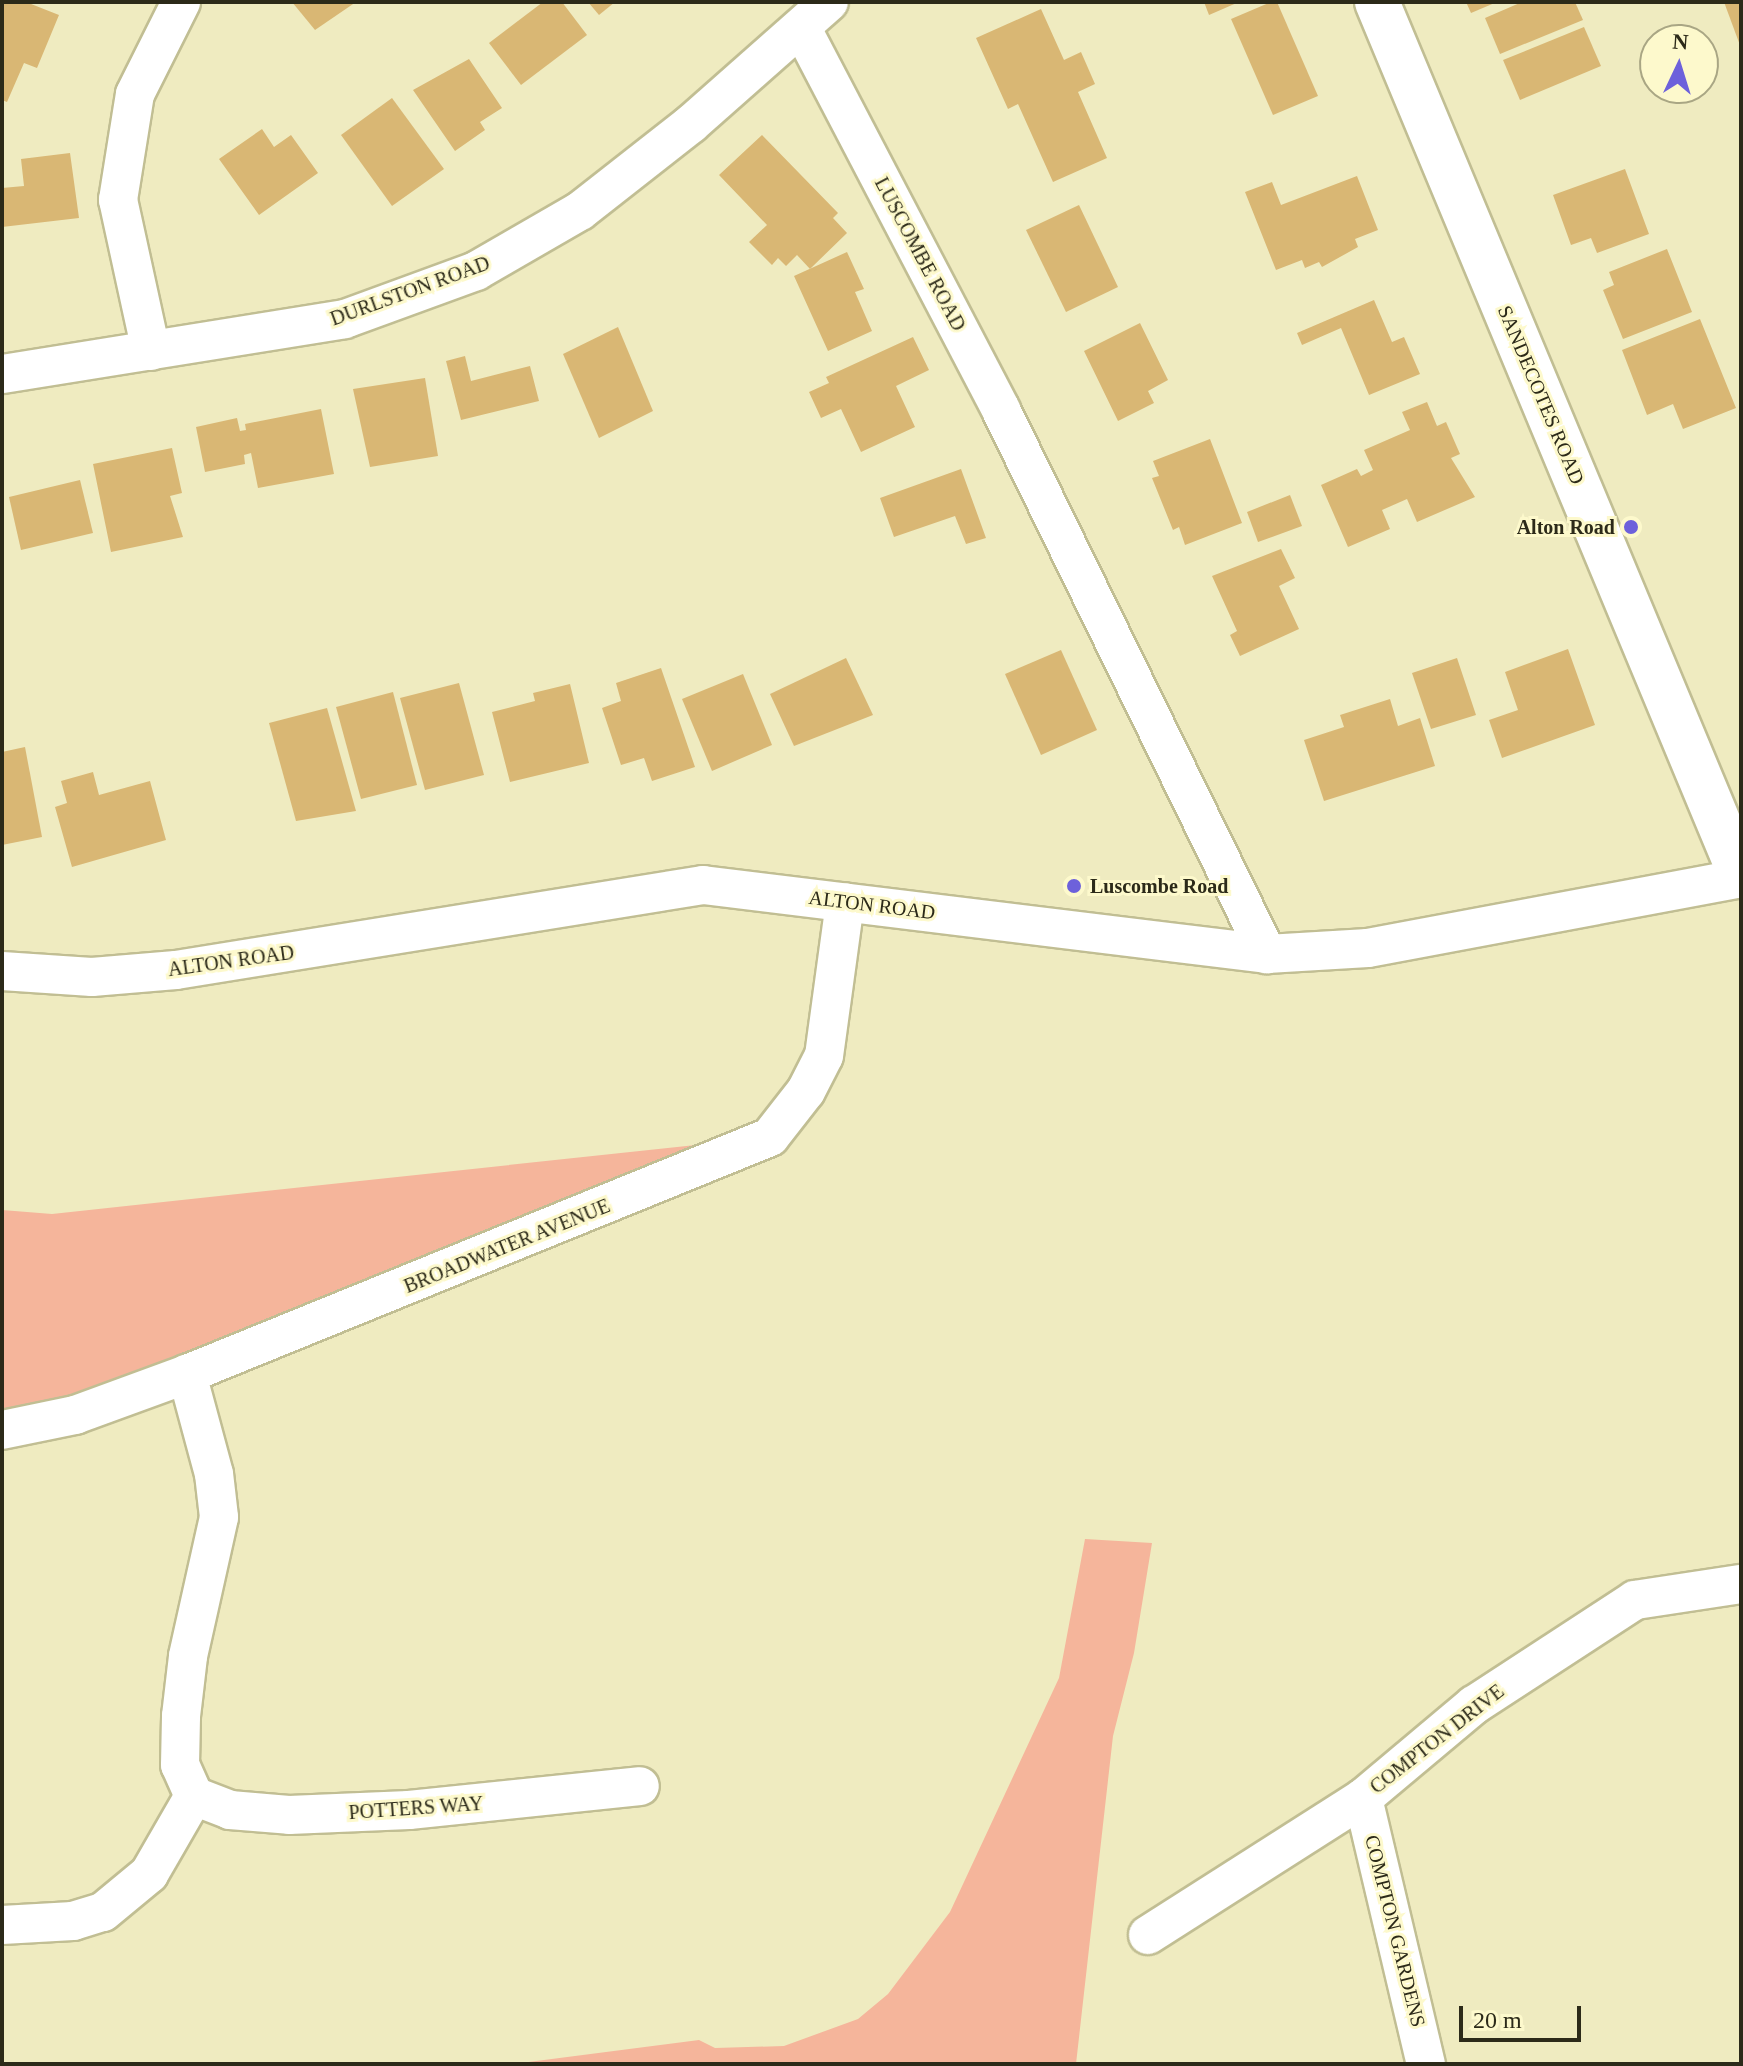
<!DOCTYPE html>
<html>
<head>
<meta charset="utf-8">
<style>
  body { margin:0 }
  #map { position:relative; width:1743px; height:2066px; overflow:hidden; background:#efebc0; font-family:Georgia,serif }
  div>[style] { position:absolute }
  .green>* { inset:0; background:#f5b59b }
  .building>* { inset:0; background:#d9b774 }
  .roads { filter:drop-shadow(2px 0 #c1be93) drop-shadow(-2px 0 #c1be93) drop-shadow(0 2px #c1be93) drop-shadow(0 -2px #c1be93) }
  .street>* { height:38px; margin:-19px; padding:0 19px; transform-origin:19px; border-radius:19px; background:#fff }
  .secondary>* { height:44px; margin:-22px; padding:0 22px; transform-origin:22px; border-radius:22px; background:#fff }
  .dots>* { width:22px; height:22px; translate:-50% -50%; box-sizing:border-box; border:4px solid #fdf9cc; border-radius:50% }
  span { translate:-50% -50%; white-space:nowrap; text-align:center; line-height:1.15; -webkit-text-stroke:6px #fdf9cc; paint-order:stroke }
  .street-label { font-size:20px; color:#2c2a19 }
  .poi-label { font-size:20px; color:#2c2a19; font-weight:700 }
  .right { translate:-100% -50%; text-align:right }
  .left { translate:0 -50%; text-align:left }
  .frame { position:absolute; inset:0; border:4px solid #2c2a19; pointer-events:none }
  .north { position:absolute; left:1639px; top:24px; width:80px; height:80px; box-sizing:border-box; background:#fdf9cc; border:2px solid #a9a684; border-radius:50%; rotate:4deg; font-size:22px; font-weight:700; line-height:32px; text-align:center; color:#2c2a19 }
  .north::after { content:''; display:block; margin:auto; width:28px; height:36px; background:#6d61db; clip-path:polygon(50% 0,100% 100%,50% 72%,0 100%) }
  .scale { position:absolute; left:1459px; top:2006px; width:122px; height:36px; box-sizing:border-box; border:4px solid #2c2a19; border-top:0; padding-left:10px; font-size:24px; line-height:28px; white-space:nowrap; color:#2c2a19; -webkit-text-stroke:6px #fdf9cc; paint-order:stroke }
</style>
</head>
<body>
<div id="map">
  <div class="green">
    <div style="clip-path:polygon(770px 1137px,2px 1430px,2px 1210px,52px 1214px)"></div>
    <div style="clip-path:polygon(1085px 1539px,1152px 1543px,1134px 1653px,1113px 1736px,1076px 2064px,513px 2064px,699px 2040px,715px 2048px,784px 2046px,858px 2019px,888px 1994px,950px 1912px,1059px 1678px)"></div>
  </div>
  <div class="building">
    <div style="clip-path:polygon(2px 2px,26px 2px,59px 15px,37px 68px,24px 63px,7px 102px,2px 100px)"></div>
    <div style="clip-path:polygon(292px 2px,356px 2px,315px 30px)"></div>
    <div style="clip-path:polygon(543px 2px,562px 2px,587px 35px,521px 85px,489px 43px)"></div>
    <div style="clip-path:polygon(588px 2px,615px 2px,599px 15px)"></div>
    <div style="clip-path:polygon(1204px 2px,1239px 2px,1209px 15px)"></div>
    <div style="clip-path:polygon(1271px 2px,1277px 2px,1318px 96px,1273px 115px,1231px 19px)"></div>
    <div style="clip-path:polygon(1466px 2px,1497px 2px,1471px 13px)"></div>
    <div style="clip-path:polygon(1522px 2px,1575px 2px,1583px 20px,1500px 54px,1485px 18px)"></div>
    <div style="clip-path:polygon(1724px 2px,1741px 2px,1741px 48px)"></div>
    <div style="clip-path:polygon(1041px 9px,1064px 60px,1081px 52px,1095px 84px,1078px 92px,1107px 158px,1053px 182px,1018px 104px,1008px 109px,976px 38px)"></div>
    <div style="clip-path:polygon(1584px 27px,1601px 66px,1520px 100px,1503px 60px)"></div>
    <div style="clip-path:polygon(469px 59px,502px 108px,480px 122px,485px 130px,455px 151px,413px 90px)"></div>
    <div style="clip-path:polygon(392px 98px,444px 169px,392px 206px,341px 135px)"></div>
    <div style="clip-path:polygon(262px 129px,274px 147px,291px 135px,318px 173px,259px 215px,219px 159px)"></div>
    <div style="clip-path:polygon(762px 135px,838px 213px,833px 218px,847px 233px,810px 269px,797px 255px,786px 266px,778px 258px,772px 265px,749px 242px,767px 225px,719px 175px)"></div>
    <div style="clip-path:polygon(70px 153px,79px 218px,2px 227px,2px 188px,24px 186px,21px 159px)"></div>
    <div style="clip-path:polygon(1625px 169px,1649px 234px,1597px 253px,1591px 238px,1571px 245px,1553px 195px)"></div>
    <div style="clip-path:polygon(1357px 176px,1378px 230px,1355px 239px,1358px 247px,1322px 267px,1319px 262px,1305px 268px,1302px 260px,1276px 270px,1245px 192px,1272px 182px,1281px 205px)"></div>
    <div style="clip-path:polygon(1079px 205px,1118px 287px,1066px 312px,1026px 230px)"></div>
    <div style="clip-path:polygon(1667px 249px,1692px 312px,1623px 339px,1603px 290px,1614px 285px,1609px 272px)"></div>
    <div style="clip-path:polygon(847px 252px,864px 289px,855px 292px,872px 331px,828px 351px,794px 276px)"></div>
    <div style="clip-path:polygon(1374px 300px,1392px 342px,1404px 337px,1420px 374px,1369px 395px,1341px 328px,1302px 345px,1297px 333px)"></div>
    <div style="clip-path:polygon(1700px 319px,1736px 408px,1683px 429px,1673px 404px,1647px 415px,1622px 350px)"></div>
    <div style="clip-path:polygon(1140px 323px,1168px 380px,1148px 391px,1154px 403px,1118px 421px,1084px 351px)"></div>
    <div style="clip-path:polygon(618px 327px,653px 411px,599px 438px,563px 354px)"></div>
    <div style="clip-path:polygon(913px 337px,929px 370px,896px 386px,915px 427px,861px 452px,841px 409px,821px 418px,809px 392px,829px 383px,826px 377px)"></div>
    <div style="clip-path:polygon(465px 356px,471px 381px,530px 366px,539px 401px,461px 420px,446px 361px)"></div>
    <div style="clip-path:polygon(425px 378px,438px 456px,370px 467px,353px 389px)"></div>
    <div style="clip-path:polygon(1427px 402px,1437px 426px,1446px 422px,1460px 454px,1451px 458px,1475px 497px,1417px 522px,1407px 499px,1382px 510px,1390px 529px,1348px 547px,1321px 485px,1357px 469px,1361px 476px,1373px 470px,1364px 450px,1410px 430px,1402px 412px)"></div>
    <div style="clip-path:polygon(321px 409px,334px 474px,258px 488px,251px 453px,244px 455px,245px 464px,205px 472px,196px 427px,237px 418px,240px 431px,246px 430px,245px 424px)"></div>
    <div style="clip-path:polygon(1210px 439px,1242px 523px,1185px 545px,1179px 527px,1173px 530px,1152px 478px,1159px 476px,1153px 461px)"></div>
    <div style="clip-path:polygon(172px 448px,182px 493px,170px 496px,183px 537px,111px 552px,93px 464px)"></div>
    <div style="clip-path:polygon(961px 469px,986px 538px,966px 544px,955px 516px,894px 537px,880px 498px)"></div>
    <div style="clip-path:polygon(80px 480px,93px 533px,21px 550px,9px 497px)"></div>
    <div style="clip-path:polygon(1290px 495px,1302px 526px,1258px 542px,1247px 512px)"></div>
    <div style="clip-path:polygon(1281px 549px,1295px 578px,1279px 586px,1299px 629px,1240px 656px,1230px 635px,1237px 631px,1212px 576px)"></div>
    <div style="clip-path:polygon(1568px 649px,1595px 725px,1502px 758px,1489px 720px,1518px 710px,1505px 672px)"></div>
    <div style="clip-path:polygon(1061px 650px,1097px 730px,1041px 755px,1005px 674px)"></div>
    <div style="clip-path:polygon(846px 658px,873px 715px,794px 746px,770px 694px)"></div>
    <div style="clip-path:polygon(1457px 658px,1476px 715px,1431px 729px,1412px 673px)"></div>
    <div style="clip-path:polygon(661px 668px,695px 767px,652px 781px,644px 758px,621px 765px,602px 708px,621px 701px,616px 683px)"></div>
    <div style="clip-path:polygon(743px 674px,772px 745px,712px 771px,682px 699px)"></div>
    <div style="clip-path:polygon(459px 683px,484px 775px,425px 790px,400px 698px)"></div>
    <div style="clip-path:polygon(570px 684px,589px 763px,510px 782px,492px 712px,535px 701px,533px 693px)"></div>
    <div style="clip-path:polygon(393px 692px,417px 785px,361px 799px,336px 707px)"></div>
    <div style="clip-path:polygon(1390px 699px,1398px 726px,1420px 718px,1435px 766px,1324px 801px,1304px 740px,1344px 727px,1340px 715px)"></div>
    <div style="clip-path:polygon(327px 708px,356px 811px,296px 821px,269px 723px)"></div>
    <div style="clip-path:polygon(25px 747px,42px 837px,2px 845px,2px 752px)"></div>
    <div style="clip-path:polygon(93px 772px,99px 795px,150px 781px,166px 840px,72px 867px,55px 807px,67px 803px,61px 781px)"></div>
  </div>
  <div class="roads">
    <div class="street">
      <div style="left:802px;top:29px;width:430px;rotate:62.4deg"></div>
      <div style="left:1001px;top:410px;width:606px;rotate:63.94deg"></div>
      <div style="left:151px;top:351px;width:155px;rotate:-102.3deg"></div>
      <div style="left:118px;top:200px;width:107px;rotate:-80.9deg"></div>
      <div style="left:135px;top:94px;width:103px;rotate:-63.4deg"></div>
      <div style="left:2px;top:374px;width:347px;rotate:-9.1deg"></div>
      <div style="left:345px;top:319px;width:140px;rotate:-20.1deg"></div>
      <div style="left:476px;top:271px;width:120px;rotate:-30deg"></div>
      <div style="left:580px;top:211px;width:141px;rotate:-38.1deg"></div>
      <div style="left:691px;top:124px;width:184px;rotate:-41.5deg"></div>
      <div style="left:2px;top:971px;width:90px;rotate:3.8deg"></div>
      <div style="left:92px;top:977px;width:84px;rotate:-4.8deg"></div>
      <div style="left:176px;top:970px;width:534px;rotate:-9.16deg"></div>
      <div style="left:703px;top:885px;width:568px;rotate:6.97deg"></div>
      <div style="left:1267px;top:954px;width:101px;rotate:-3.4deg"></div>
      <div style="left:1368px;top:948px;width:380px;rotate:-10.6deg"></div>
      <div style="left:2px;top:1430px;width:75px;rotate:-11.6deg"></div>
      <div style="left:75px;top:1415px;width:119px;rotate:-20.1deg"></div>
      <div style="left:187px;top:1374px;width:629px;rotate:-22.12deg"></div>
      <div style="left:770px;top:1137px;width:58px;rotate:-52deg"></div>
      <div style="left:806px;top:1091px;width:39px;rotate:-63deg"></div>
      <div style="left:824px;top:1056px;width:155px;rotate:-82.2deg"></div>
      <div style="left:194px;top:1796px;width:39px;rotate:21deg"></div>
      <div style="left:230px;top:1810px;width:59px;rotate:4.8deg"></div>
      <div style="left:289px;top:1815px;width:120px;rotate:-2.4deg"></div>
      <div style="left:409px;top:1810px;width:232px;rotate:-5.9deg"></div>
      <div style="left:1363px;top:1798px;width:273px;rotate:76.7deg"></div>
      <div style="left:2px;top:1925px;width:71px;rotate:-3.2deg"></div>
      <div style="left:73px;top:1921px;width:31px;rotate:-17deg"></div>
      <div style="left:103px;top:1912px;width:60px;rotate:-39.6deg"></div>
      <div style="left:149px;top:1874px;width:90px;rotate:-60deg"></div>
      <div style="left:194px;top:1796px;width:34px;rotate:-114deg"></div>
      <div style="left:180px;top:1765px;width:49px;rotate:-88.8deg"></div>
      <div style="left:181px;top:1716px;width:60px;rotate:-83.3deg"></div>
      <div style="left:188px;top:1656px;width:142px;rotate:-77.4deg"></div>
      <div style="left:219px;top:1517px;width:43px;rotate:-96.6deg"></div>
      <div style="left:214px;top:1474px;width:104px;rotate:-105.1deg"></div>
      <div style="left:1148px;top:1935px;width:255px;rotate:-32.5deg"></div>
      <div style="left:1363px;top:1798px;width:145px;rotate:-40deg"></div>
      <div style="left:1474px;top:1705px;width:192px;rotate:-33.1deg"></div>
      <div style="left:1635px;top:1600px;width:107px;rotate:-8.6deg"></div>
    </div>
    <div class="secondary">
      <div style="left:1377px;top:2px;width:947px;rotate:67.39deg"></div>
    </div>
  </div>
  <div class="dots">
    <div style="left:1631px;top:527px;background:#6d61db"></div>
    <div style="left:1074px;top:886px;background:#6d61db"></div>
  </div>
  <div class="street-label">
    <span style="left:920px;top:254px;rotate:62deg">LUSCOMBE ROAD</span>
    <span style="left:410px;top:291px;rotate:-20deg">DURLSTON ROAD</span>
    <span style="left:1541px;top:395px;rotate:67deg">SANDECOTES ROAD</span>
    <span style="left:872px;top:905px;rotate:7deg">ALTON ROAD</span>
    <span style="left:231px;top:961px;rotate:-8deg">ALTON ROAD</span>
    <span style="left:507px;top:1246px;rotate:-22deg">BROADWATER AVENUE</span>
    <span style="left:1437px;top:1739px;rotate:-38deg">COMPTON DRIVE</span>
    <span style="left:416px;top:1808px;rotate:-4deg">POTTERS WAY</span>
    <span style="left:1395px;top:1931px;rotate:76deg">COMPTON GARDENS</span>
  </div>
  <div class="poi-label">
    <span class="right" style="left:1615px;top:527px">Alton Road</span>
    <span class="left" style="left:1090px;top:886px">Luscombe Road</span>
  </div>
  <div class="frame"></div>
  <div class="north">N</div>
  <div class="scale">20 m</div>
</div>
</body>
</html>
